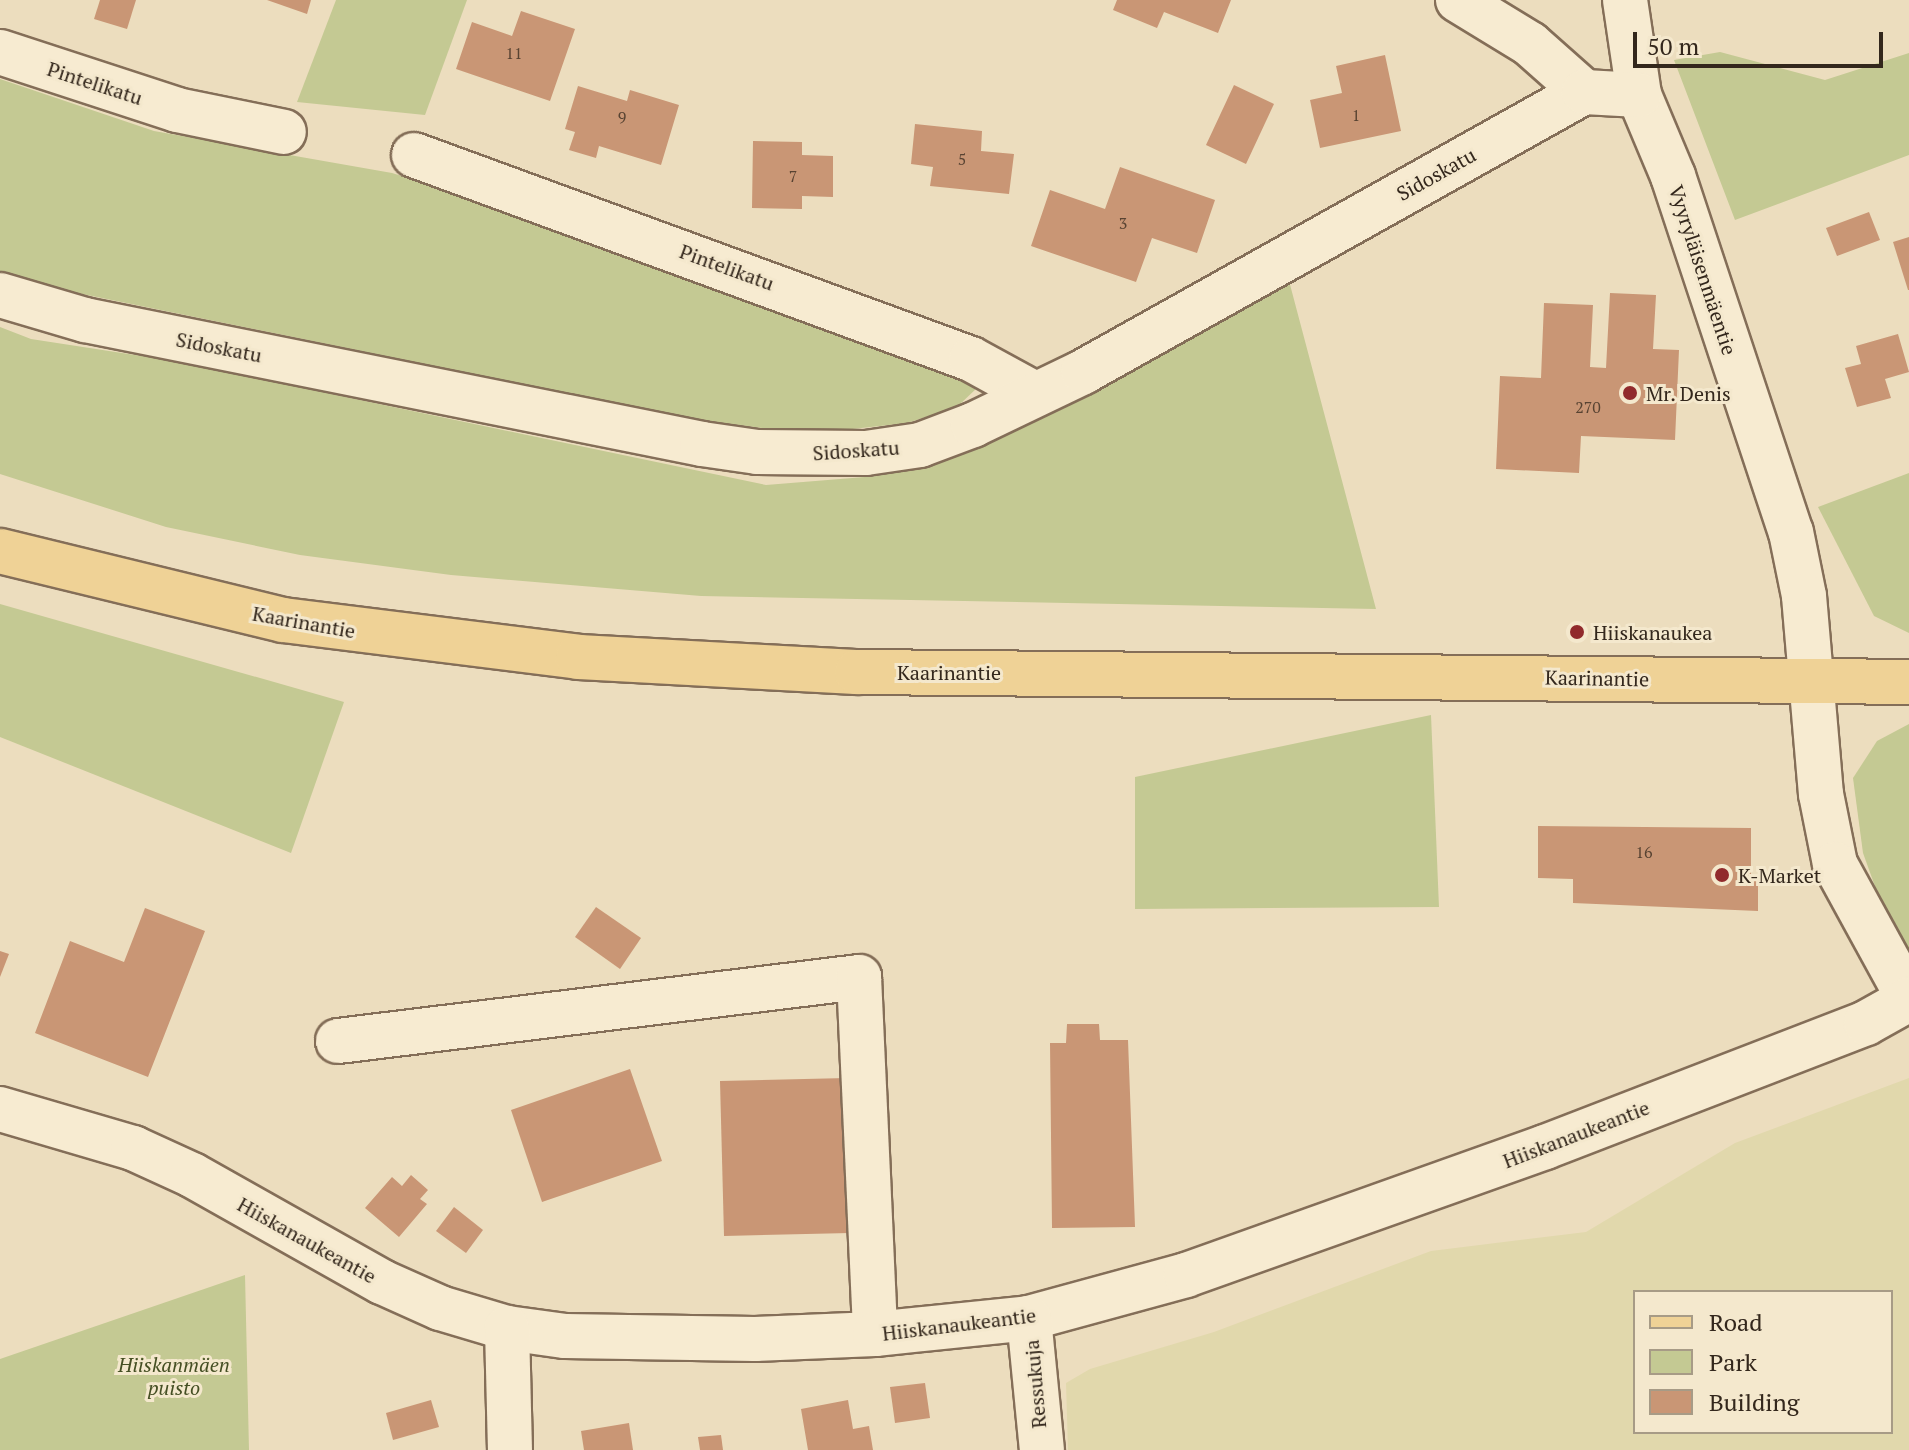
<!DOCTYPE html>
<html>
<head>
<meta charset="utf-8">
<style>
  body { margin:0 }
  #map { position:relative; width:1909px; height:1450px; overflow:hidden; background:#ecddbe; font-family:"PT Serif",serif }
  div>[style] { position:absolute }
  .farmland>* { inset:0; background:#e1d8ac }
  .green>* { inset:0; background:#c4c993 }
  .building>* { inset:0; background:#c99675 }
  .roads { filter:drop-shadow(2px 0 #846e58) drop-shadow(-2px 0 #846e58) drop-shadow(0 2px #846e58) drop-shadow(0 -2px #846e58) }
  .minor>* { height:44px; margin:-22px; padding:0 22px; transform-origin:22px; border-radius:22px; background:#f7ebd1 }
  .major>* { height:44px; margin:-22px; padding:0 22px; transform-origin:22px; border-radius:22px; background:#efd296 }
  .dots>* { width:22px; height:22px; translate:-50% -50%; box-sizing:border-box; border:4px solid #f4e8cd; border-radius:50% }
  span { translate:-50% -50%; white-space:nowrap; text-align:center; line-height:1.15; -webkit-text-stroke:6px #f4e8cd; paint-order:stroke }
  .number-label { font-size:16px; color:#584332 }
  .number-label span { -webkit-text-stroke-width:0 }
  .street-label { font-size:20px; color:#33271c }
  .poi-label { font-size:20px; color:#33271c }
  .left { translate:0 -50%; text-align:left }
  .park-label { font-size:20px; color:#454f23; font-style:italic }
  .legend { position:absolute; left:1633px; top:1290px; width:260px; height:144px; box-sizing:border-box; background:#f4e8cd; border:2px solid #a79b86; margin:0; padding:10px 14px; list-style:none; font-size:24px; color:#33271c }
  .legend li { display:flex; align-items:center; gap:16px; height:40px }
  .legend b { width:40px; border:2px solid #a79b86 }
  .scale { position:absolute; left:1633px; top:32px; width:250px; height:36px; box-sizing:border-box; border:4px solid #33271c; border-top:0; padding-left:10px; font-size:24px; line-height:28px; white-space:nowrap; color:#33271c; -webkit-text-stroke:6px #f4e8cd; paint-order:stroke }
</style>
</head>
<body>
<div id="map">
  <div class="farmland">
    <div style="clip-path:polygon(evenodd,1909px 1078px,1909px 1450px,1068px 1450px,1066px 1383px,1090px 1369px,1214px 1332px,1431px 1251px,1586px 1232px,1735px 1143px,1909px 1078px,1635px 1292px,1891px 1292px,1891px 1432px,1635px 1432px,1635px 1292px)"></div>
  </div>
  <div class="green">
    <div style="clip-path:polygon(336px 0,467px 0,425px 115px,297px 102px)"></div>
    <div style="clip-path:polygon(1720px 52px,1825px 80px,1909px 53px,1909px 155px,1735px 220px,1674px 60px)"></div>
    <div style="clip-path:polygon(0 79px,154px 131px,392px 173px,501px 207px,978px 387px,957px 407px,907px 423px,807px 434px,694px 419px,48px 287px,0 273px)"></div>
    <div style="clip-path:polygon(1288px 277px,1376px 609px,701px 596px,451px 575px,300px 555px,166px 527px,0 474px,0 327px,31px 339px,174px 361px,766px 485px,877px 476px,968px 453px,1062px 407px)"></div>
    <div style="clip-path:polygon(1909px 473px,1909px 633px,1874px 616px,1818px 507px)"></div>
    <div style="clip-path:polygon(0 604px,344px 702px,291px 853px,0 737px)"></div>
    <div style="clip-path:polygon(1431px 715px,1439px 907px,1135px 909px,1135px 777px)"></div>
    <div style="clip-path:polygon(1909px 724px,1909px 952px,1881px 903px,1863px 853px,1853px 778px,1877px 741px)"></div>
    <div style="clip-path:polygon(245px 1275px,249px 1450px,0 1450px,0 1359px)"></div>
  </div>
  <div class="building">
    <div style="clip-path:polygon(100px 0,136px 0,127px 29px,94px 19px)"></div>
    <div style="clip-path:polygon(267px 0,311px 0,307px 14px)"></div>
    <div style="clip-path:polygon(1117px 0,1231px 0,1218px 33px,1164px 12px,1157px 28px,1113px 10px)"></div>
    <div style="clip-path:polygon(521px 11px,575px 29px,550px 101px,456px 69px,472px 22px,512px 36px)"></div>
    <div style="clip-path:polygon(1385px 55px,1401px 131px,1320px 148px,1310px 100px,1342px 93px,1336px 66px)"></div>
    <div style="clip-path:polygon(1234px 85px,1274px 104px,1246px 164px,1206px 145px)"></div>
    <div style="clip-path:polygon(578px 86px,627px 101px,630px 90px,679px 105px,661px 165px,599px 146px,596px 158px,569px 150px,575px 132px,565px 129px)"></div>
    <div style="clip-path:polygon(915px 124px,982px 131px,981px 151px,1014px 154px,1009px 194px,930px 186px,933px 167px,911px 164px)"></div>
    <div style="clip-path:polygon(753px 141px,802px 142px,802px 155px,833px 156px,833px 197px,802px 196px,802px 209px,752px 208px)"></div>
    <div style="clip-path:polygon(1120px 167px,1215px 200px,1197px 253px,1152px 238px,1136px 282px,1031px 246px,1050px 190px,1105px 209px)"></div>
    <div style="clip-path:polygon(1869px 212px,1880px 240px,1837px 256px,1826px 228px)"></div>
    <div style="clip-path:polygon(1909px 237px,1909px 290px,1908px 290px,1893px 242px)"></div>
    <div style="clip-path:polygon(1610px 293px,1656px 295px,1653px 349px,1679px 350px,1675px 440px,1581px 436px,1579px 473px,1496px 469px,1500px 376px,1541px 378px,1544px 303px,1593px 305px,1590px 367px,1606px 368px)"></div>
    <div style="clip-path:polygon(1898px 334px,1909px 372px,1885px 379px,1891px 398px,1857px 407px,1845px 368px,1861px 364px,1856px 346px)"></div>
    <div style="clip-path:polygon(1538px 826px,1751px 828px,1751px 876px,1758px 876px,1758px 911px,1573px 903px,1573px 879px,1538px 878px)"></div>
    <div style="clip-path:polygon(596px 907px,641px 938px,620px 969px,575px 937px)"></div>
    <div style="clip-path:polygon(145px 908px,205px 931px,148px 1077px,35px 1033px,70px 941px,124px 962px)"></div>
    <div style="clip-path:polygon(0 951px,9px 954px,0 977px)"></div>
    <div style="clip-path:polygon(1067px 1024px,1099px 1024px,1100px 1040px,1128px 1040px,1135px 1227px,1052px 1228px,1050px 1043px,1066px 1043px)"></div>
    <div style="clip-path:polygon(630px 1069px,662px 1161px,542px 1202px,511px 1110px)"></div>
    <div style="clip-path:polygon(847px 1078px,850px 1233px,724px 1236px,720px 1081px)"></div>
    <div style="clip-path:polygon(411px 1175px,428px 1190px,420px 1199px,427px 1204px,399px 1237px,365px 1208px,392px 1177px,402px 1186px)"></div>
    <div style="clip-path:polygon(454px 1207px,483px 1230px,466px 1253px,436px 1231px)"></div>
    <div style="clip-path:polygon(925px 1383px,930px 1418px,895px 1423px,890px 1387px)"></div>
    <div style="clip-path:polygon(431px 1400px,439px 1427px,393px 1440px,386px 1413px)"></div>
    <div style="clip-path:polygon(848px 1400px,853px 1429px,869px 1426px,873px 1450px,808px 1450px,801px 1409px)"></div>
    <div style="clip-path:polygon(629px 1423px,633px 1450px,584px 1450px,581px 1431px)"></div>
    <div style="clip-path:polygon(721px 1435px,723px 1450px,700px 1450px,698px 1437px)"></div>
  </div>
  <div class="roads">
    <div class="minor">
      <div style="left:1458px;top:0;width:84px;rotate:31.4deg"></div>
      <div style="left:1530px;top:44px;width:72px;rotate:41.6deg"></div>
      <div style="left:1625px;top:0;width:96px;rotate:81.6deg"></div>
      <div style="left:1639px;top:95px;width:88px;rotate:67.2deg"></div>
      <div style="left:1673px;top:176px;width:375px;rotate:71.7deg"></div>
      <div style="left:1791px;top:532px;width:65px;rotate:78.5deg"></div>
      <div style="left:1804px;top:596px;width:199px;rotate:85.1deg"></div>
      <div style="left:1821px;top:794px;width:71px;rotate:78.7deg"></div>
      <div style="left:1835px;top:864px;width:154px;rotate:61.3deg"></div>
      <div style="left:0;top:52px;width:186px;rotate:18.1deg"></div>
      <div style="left:177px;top:110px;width:109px;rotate:11.6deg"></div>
      <div style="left:414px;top:155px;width:593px;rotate:20.12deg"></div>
      <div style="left:971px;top:359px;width:71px;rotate:28.7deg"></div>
      <div style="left:0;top:295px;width:89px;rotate:16.4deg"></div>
      <div style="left:85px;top:320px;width:629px;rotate:11.36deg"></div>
      <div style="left:702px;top:444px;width:56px;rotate:8.3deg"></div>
      <div style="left:757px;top:452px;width:109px;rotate:0.5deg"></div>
      <div style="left:866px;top:453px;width:55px;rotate:-8.4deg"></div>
      <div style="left:920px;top:445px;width:57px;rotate:-20.7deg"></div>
      <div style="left:973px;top:425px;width:122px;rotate:-25.7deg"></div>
      <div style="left:1083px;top:372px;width:574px;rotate:-29.2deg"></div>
      <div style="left:1584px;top:92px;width:55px;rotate:3.1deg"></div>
      <div style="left:338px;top:1041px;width:525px;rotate:-7deg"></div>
      <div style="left:859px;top:977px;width:357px;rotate:87.4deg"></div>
      <div style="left:0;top:1109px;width:139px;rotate:16.3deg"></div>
      <div style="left:133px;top:1148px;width:65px;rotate:24.6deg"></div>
      <div style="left:192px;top:1175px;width:218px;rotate:29.4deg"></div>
      <div style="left:382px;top:1282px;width:64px;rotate:24.1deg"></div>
      <div style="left:440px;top:1308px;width:70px;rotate:16.6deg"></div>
      <div style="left:507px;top:1328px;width:59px;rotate:7.9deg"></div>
      <div style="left:565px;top:1336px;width:190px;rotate:0.9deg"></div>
      <div style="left:755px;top:1339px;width:120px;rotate:-2.4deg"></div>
      <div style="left:875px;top:1334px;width:155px;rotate:-5.9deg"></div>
      <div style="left:1029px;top:1318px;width:163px;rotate:-15.3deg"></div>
      <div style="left:1186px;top:1275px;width:381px;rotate:-19.6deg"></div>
      <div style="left:1545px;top:1147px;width:344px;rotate:-21.1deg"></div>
      <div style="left:1866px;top:1023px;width:49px;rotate:-29.2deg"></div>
      <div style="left:1029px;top:1318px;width:133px;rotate:84.4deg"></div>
      <div style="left:507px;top:1328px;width:122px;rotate:88.6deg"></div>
    </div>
    <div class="major">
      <div style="left:0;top:551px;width:291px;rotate:13.7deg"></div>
      <div style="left:283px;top:620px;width:297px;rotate:7.1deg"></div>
      <div style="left:578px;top:657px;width:279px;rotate:3.1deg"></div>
      <div style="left:857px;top:672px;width:1052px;rotate:0.54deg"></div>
    </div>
  </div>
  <div class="dots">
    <div style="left:1630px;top:393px;background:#912a2c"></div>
    <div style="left:1577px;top:632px;background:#912a2c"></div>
    <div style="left:1722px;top:875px;background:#912a2c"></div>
  </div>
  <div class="number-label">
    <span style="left:514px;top:53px">11</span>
    <span style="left:1356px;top:115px">1</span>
    <span style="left:622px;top:117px">9</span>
    <span style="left:962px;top:159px">5</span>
    <span style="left:793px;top:176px">7</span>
    <span style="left:1123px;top:223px">3</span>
    <span style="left:1588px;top:407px">270</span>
    <span style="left:1644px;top:852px">16</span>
  </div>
  <div class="street-label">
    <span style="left:95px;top:83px;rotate:18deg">Pintelikatu</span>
    <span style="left:1436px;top:174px;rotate:-29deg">Sidoskatu</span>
    <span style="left:727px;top:267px;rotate:20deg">Pintelikatu</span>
    <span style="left:1703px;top:270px;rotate:72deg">Vyyryläisenmäentie</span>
    <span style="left:219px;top:347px;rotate:11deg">Sidoskatu</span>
    <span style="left:856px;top:450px;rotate:-4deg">Sidoskatu</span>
    <span style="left:304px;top:622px;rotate:10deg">Kaarinantie</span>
    <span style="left:949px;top:672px">Kaarinantie</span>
    <span style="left:1597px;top:678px;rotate:1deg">Kaarinantie</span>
    <span style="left:1576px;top:1134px;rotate:-21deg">Hiiskanaukeantie</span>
    <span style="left:307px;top:1240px;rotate:29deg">Hiiskanaukeantie</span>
    <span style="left:959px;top:1324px;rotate:-7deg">Hiiskanaukeantie</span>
    <span style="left:1035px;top:1384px;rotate:-95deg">Ressukuja</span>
  </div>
  <div class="poi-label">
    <span class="left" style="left:1646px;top:393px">Mr. Denis</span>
    <span class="left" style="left:1593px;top:632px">Hiiskanaukea</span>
    <span class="left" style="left:1738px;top:875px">K-Market</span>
  </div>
  <div class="park-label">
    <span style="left:174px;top:1376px">Hiiskanmäen<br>puisto</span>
  </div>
  <ul class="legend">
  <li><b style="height:10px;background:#efd296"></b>Road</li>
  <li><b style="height:22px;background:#c4c993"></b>Park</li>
  <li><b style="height:22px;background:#c99675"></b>Building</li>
  </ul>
  <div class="scale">50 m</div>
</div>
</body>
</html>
